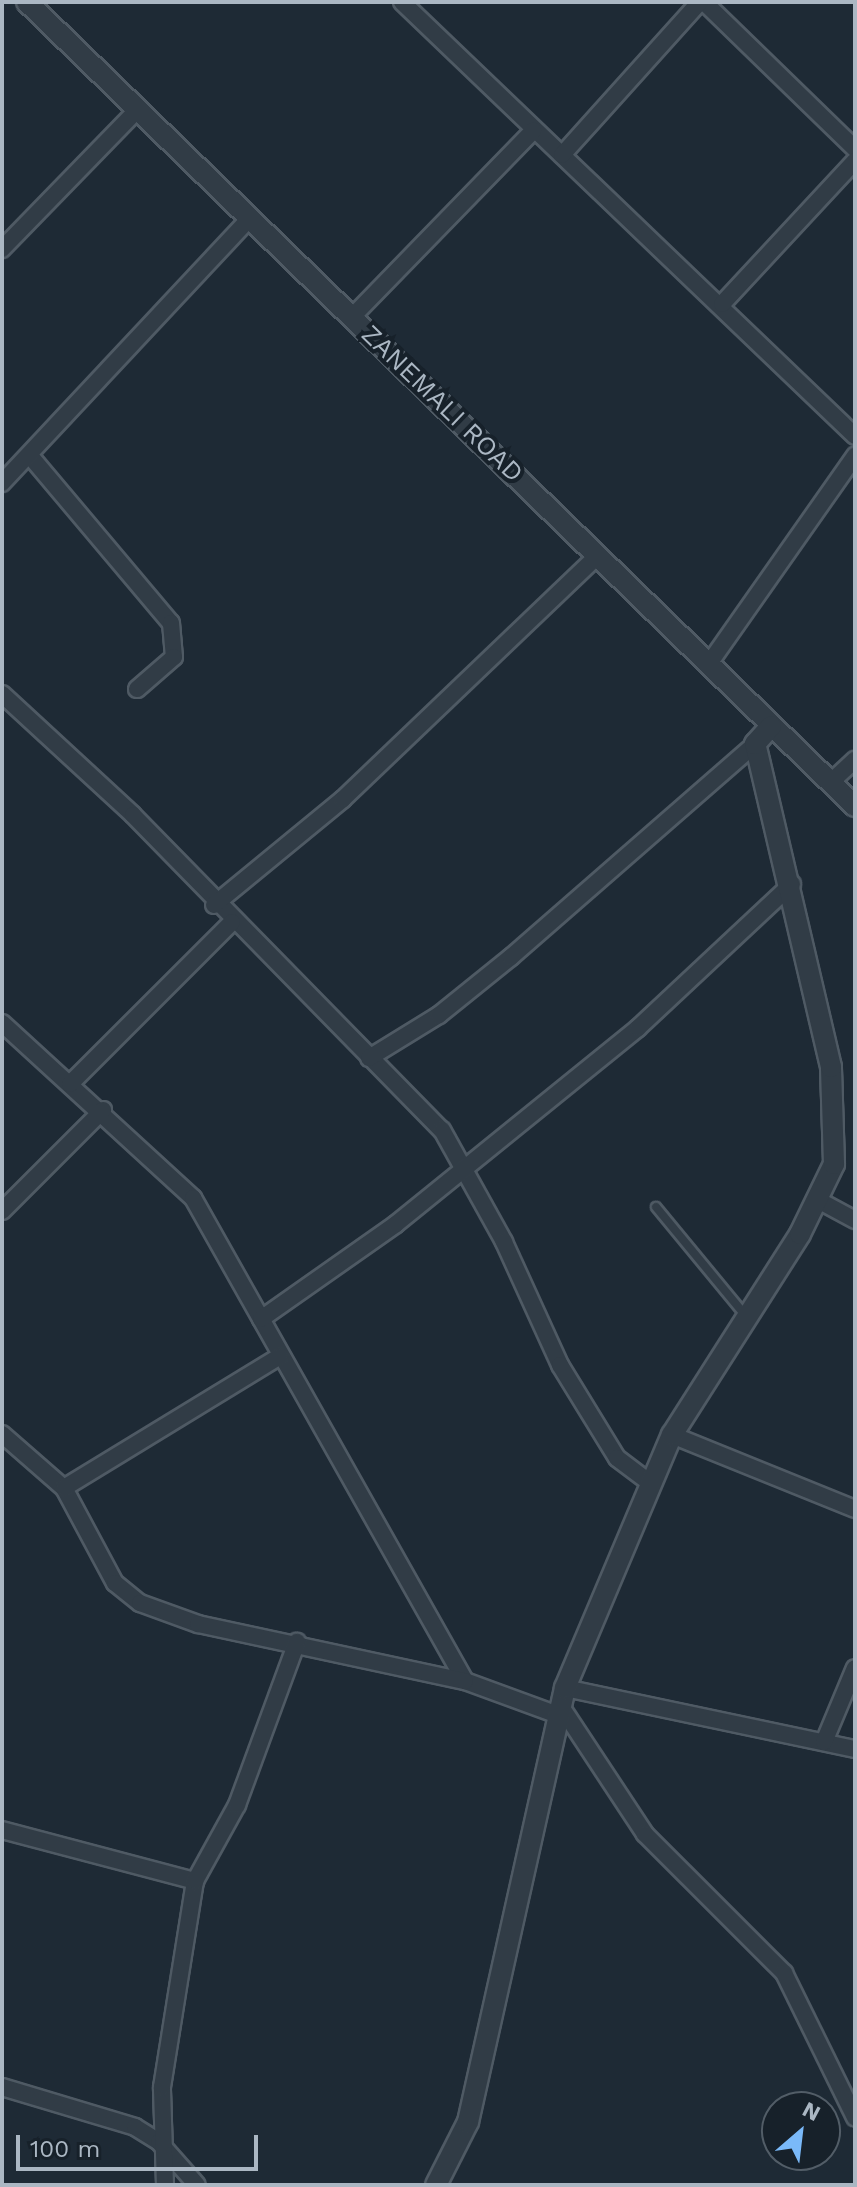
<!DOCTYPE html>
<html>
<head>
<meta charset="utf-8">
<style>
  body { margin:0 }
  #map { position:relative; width:857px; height:2187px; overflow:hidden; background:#1e2a35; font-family:"Work Sans",sans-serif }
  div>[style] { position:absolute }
  .roads { filter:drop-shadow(2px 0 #4f5a64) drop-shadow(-2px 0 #4f5a64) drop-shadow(0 2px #4f5a64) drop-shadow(0 -2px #4f5a64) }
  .service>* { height:8px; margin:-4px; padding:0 4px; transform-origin:4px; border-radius:4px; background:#313c46 }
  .minor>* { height:16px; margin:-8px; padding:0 8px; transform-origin:8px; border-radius:8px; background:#313c46 }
  .tertiary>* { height:20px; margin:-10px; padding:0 10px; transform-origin:10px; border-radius:10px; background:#313c46 }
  span { translate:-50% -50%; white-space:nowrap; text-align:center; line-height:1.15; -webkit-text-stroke:8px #17212a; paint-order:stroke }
  .street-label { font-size:26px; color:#abb7c3 }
  .frame { position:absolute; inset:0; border:4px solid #abb7c3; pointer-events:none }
  .north { position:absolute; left:761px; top:2091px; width:80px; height:80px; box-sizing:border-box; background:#17212a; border:2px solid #525d67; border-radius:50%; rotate:28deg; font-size:22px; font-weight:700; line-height:32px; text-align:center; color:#abb7c3 }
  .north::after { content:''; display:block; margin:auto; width:28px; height:36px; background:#7ab9f9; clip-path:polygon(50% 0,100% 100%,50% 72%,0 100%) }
  .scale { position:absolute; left:16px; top:2135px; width:242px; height:36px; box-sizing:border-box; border:4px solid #abb7c3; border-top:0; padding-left:10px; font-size:24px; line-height:28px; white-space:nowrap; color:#abb7c3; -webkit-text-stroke:6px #17212a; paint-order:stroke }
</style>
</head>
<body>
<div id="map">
  <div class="roads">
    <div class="service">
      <div style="left:656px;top:1207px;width:140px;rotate:50.5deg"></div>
    </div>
    <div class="minor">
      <div style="left:402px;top:2px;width:627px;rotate:43.77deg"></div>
      <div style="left:704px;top:2px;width:211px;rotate:44.2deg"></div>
      <div style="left:562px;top:155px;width:206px;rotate:-48deg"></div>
      <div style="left:2px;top:249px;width:195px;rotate:-45.8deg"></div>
      <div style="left:722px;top:304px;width:195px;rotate:-47.1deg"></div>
      <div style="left:352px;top:317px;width:260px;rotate:-45.8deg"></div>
      <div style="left:31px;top:457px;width:217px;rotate:49.9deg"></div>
      <div style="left:171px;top:623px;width:34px;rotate:85deg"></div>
      <div style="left:174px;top:657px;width:49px;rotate:139.1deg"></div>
      <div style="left:2px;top:483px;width:363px;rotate:-46.9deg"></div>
      <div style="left:708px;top:665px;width:256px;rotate:-54.9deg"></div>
      <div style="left:2px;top:694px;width:178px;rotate:42.7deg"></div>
      <div style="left:133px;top:815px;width:441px;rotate:45.6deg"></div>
      <div style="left:442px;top:1130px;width:128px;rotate:61deg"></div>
      <div style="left:504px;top:1242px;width:135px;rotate:65.5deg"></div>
      <div style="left:560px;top:1365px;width:109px;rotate:58.5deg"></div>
      <div style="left:617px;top:1458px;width:41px;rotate:37.1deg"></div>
      <div style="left:830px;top:783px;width:34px;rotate:-43deg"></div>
      <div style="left:214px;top:905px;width:167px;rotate:-39.4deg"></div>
      <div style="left:343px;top:799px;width:353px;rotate:-43.7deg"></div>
      <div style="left:2px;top:1023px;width:259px;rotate:42.5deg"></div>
      <div style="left:193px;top:1198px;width:554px;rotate:60.61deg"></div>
      <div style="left:465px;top:1681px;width:96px;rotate:20.1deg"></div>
      <div style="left:369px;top:1058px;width:82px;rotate:-31.6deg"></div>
      <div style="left:439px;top:1015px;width:92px;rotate:-38.9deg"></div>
      <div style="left:511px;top:957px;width:324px;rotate:-41.1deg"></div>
      <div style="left:70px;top:1084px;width:229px;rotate:-45deg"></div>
      <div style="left:818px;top:1200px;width:42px;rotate:28.4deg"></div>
      <div style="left:2px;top:1211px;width:143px;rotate:-45deg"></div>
      <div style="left:261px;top:1319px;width:165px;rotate:-35.1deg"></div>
      <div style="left:396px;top:1224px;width:311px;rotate:-39deg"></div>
      <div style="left:638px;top:1028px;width:211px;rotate:-43.1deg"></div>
      <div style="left:2px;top:1434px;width:82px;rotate:41.1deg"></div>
      <div style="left:64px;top:1488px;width:108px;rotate:61.8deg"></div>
      <div style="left:115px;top:1583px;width:32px;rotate:39deg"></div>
      <div style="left:140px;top:1603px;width:62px;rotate:19.9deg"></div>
      <div style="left:198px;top:1624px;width:273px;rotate:12.1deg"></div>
      <div style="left:672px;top:1435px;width:197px;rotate:22deg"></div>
      <div style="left:64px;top:1488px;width:253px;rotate:-31.4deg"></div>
      <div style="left:565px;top:1688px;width:296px;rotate:11.9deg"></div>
      <div style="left:560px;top:1705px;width:154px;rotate:56.6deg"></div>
      <div style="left:645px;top:1834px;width:197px;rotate:45deg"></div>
      <div style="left:784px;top:1973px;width:161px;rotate:63.8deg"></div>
      <div style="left:824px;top:1742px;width:80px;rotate:-67.3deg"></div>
      <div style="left:2px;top:1830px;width:200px;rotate:14.8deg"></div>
      <div style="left:2px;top:2087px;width:139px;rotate:16.7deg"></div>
      <div style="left:135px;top:2127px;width:28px;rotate:32deg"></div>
      <div style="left:159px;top:2142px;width:57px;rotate:48.5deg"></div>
      <div style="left:165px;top:2185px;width:98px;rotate:-91.8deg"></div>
      <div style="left:162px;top:2087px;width:209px;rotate:-80.9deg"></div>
      <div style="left:195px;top:1881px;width:87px;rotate:-61.1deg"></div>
      <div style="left:237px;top:1805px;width:174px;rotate:-69.8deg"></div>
    </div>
    <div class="tertiary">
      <div style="left:27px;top:2px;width:1154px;rotate:44.16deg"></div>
      <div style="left:436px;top:2185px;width:71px;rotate:-63.1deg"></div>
      <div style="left:468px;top:2122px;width:445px;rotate:-77.4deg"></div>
      <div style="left:565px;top:1688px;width:275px;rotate:-67.1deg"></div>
      <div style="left:672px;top:1435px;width:238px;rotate:-57.5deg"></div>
      <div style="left:800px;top:1234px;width:78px;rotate:-64.1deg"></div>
      <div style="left:834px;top:1164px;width:97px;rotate:-91.8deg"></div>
      <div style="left:831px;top:1067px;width:332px;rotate:-103.2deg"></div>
      <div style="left:755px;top:744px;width:24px;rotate:-48deg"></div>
    </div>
  </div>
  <div class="street-label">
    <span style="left:442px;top:404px;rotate:44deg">ZANEMALI ROAD</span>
  </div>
  <div class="frame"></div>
  <div class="north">N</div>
  <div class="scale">100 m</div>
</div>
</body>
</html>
